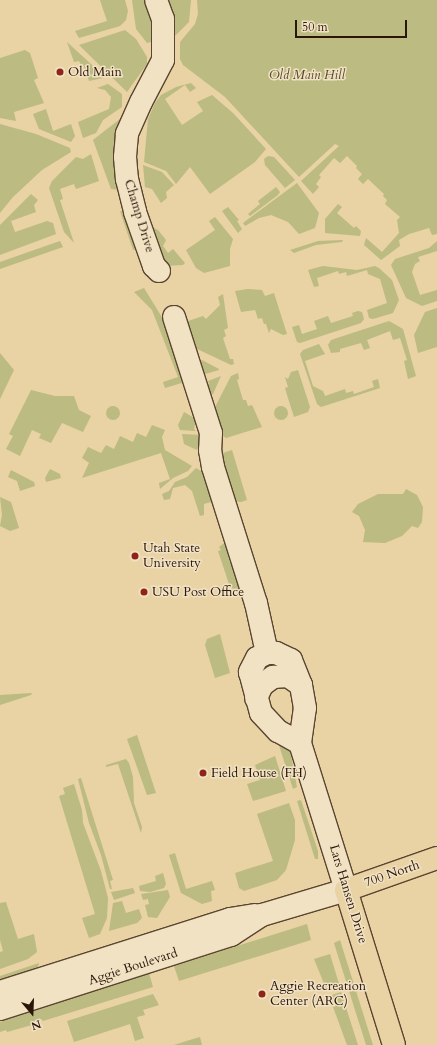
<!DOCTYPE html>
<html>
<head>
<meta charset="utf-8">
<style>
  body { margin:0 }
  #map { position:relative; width:437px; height:1045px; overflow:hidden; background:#e9d2a4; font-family:Cardo,serif }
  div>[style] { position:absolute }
  .green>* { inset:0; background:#bbbb82 }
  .round { border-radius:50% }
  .roads { filter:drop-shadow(1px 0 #5a4530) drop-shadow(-1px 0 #5a4530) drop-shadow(0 1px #5a4530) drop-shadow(0 -1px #5a4530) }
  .minor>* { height:22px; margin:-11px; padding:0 11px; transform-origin:11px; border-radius:11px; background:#f1e2c4 }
  .major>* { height:22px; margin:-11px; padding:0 11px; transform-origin:11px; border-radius:11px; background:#e9d2a4 }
  .dots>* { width:11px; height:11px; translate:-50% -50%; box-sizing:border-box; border:2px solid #f1e2c4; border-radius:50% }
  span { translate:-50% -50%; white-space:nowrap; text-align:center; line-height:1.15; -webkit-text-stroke:3px #f1e2c4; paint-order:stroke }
  .poi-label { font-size:13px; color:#2b1609 }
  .left { translate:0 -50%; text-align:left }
  .park-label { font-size:13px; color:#56482d; font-style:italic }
  .street-label { font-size:13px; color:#2b1609 }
  .north { position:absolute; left:12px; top:993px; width:40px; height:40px; -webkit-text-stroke:3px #f1e2c4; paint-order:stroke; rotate:161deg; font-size:11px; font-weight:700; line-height:16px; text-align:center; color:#2b1609 }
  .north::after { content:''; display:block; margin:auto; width:14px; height:18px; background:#2b1609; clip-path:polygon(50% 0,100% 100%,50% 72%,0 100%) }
  .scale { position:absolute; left:295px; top:20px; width:112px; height:18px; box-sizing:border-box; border:2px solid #2b1609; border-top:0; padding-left:5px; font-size:12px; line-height:14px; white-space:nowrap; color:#2b1609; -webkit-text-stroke:3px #f1e2c4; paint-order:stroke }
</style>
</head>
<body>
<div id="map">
  <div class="green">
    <div style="clip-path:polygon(100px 0,125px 0,128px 11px,126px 20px,120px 26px,79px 38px,75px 31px,107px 21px)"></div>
    <div style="clip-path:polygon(132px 0,144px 0,154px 31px,155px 41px,147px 43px,136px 29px)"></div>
    <div style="clip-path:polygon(164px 0,191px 0,189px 22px,176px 35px,173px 36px)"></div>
    <div style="clip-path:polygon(197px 0,437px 0,437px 234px,432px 235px,429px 228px,409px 234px,399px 240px,400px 246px,381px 260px,364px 245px,366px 238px,382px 252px,399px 233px,397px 220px,400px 217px,385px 204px,387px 200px,383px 196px,384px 194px,368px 179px,363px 184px,358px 179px,362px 174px,356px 168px,357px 166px,347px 156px,340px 163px,334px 158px,319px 175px,321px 177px,316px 184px,319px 187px,313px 194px,301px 181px,339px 146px,335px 144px,299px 177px,225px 97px,183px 65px,180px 59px,180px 42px,195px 24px,198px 14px)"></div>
    <div style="clip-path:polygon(125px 30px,136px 39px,147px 57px,147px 64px,127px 92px,79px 45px)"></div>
    <div style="clip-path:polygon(67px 42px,103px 75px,103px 78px,89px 81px,83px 64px,81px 65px,79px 61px,74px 62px)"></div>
    <div style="clip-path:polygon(25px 50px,30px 53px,38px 78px,34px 80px,44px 103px,14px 112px,16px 121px,0 118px,0 58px)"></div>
    <div style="clip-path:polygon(191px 83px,196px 88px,190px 92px,185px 85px,165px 99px,182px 125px,203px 111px,197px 102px,212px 95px,233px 113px,266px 149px,255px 162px,210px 194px,190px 167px,176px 184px,166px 171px,144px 162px,148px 119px,155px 103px,161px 95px,176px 87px)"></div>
    <div style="clip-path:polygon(108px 84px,122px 94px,122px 107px,103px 120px,96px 133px,83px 138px,78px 122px,109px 109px,111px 97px,105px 90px,97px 88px)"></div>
    <div style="clip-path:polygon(46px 109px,53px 131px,71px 124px,75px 136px,71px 142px,39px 129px,33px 114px)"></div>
    <div style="clip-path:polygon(125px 115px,119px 190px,111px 189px,93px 140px)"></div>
    <div style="clip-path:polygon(0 124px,36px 134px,70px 148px,71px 152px,42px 170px,13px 197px,0 213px)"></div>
    <div style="clip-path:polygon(91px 154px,99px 181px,76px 189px,74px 184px,60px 189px,63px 199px,60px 200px,74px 243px,64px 232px,49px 188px,52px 181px,76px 157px,83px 159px)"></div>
    <div style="clip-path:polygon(268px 156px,274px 157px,295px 180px,285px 188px,265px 165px,264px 159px)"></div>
    <div style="clip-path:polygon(143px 165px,162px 172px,174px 185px,166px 192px,167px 198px,161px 203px,152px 189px,145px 187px)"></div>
    <div style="clip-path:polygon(297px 183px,319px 213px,315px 228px,299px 234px,288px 222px,271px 215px,259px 218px,245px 226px,243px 223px)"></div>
    <div style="clip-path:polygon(276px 187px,280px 192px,278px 195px,250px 216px,248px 214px,260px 204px,258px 201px)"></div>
    <div style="clip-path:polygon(31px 194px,38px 200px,34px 205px,36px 212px,11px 221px,15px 232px,47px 221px,53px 223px,56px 234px,0 255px,0 225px)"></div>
    <div style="clip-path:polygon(338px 204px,342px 207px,337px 213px,354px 228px,356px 226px,361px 231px,360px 236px,325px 233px,325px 219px)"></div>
    <div style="clip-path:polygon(228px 207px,239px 220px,237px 221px,242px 229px,238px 233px,222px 211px)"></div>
    <div style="clip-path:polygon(120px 211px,124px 212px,137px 249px,133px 250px)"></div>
    <div style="clip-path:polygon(215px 217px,233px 239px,230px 249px,230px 266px,204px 273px,196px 268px,186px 250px,215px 230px,209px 221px)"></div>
    <div style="clip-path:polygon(150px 226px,158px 230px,166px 240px,163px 246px,168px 253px,173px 249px,185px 263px,183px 265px,165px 266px)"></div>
    <div style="clip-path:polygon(343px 240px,342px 242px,316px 245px,294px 253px,290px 250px,318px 241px)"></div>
    <div style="clip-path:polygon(60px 241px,63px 247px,0 269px,0 262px)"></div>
    <div style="clip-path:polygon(437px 241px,437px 251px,418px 257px,420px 261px,415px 264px,412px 272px,420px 295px,437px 290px,437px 301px,422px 306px,406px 298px,391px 265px,395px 259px,429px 248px)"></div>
    <div style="clip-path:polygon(323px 266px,357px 270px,375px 266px,379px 268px,392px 280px,399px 300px,393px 313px,373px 319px,369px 318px,367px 310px,387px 303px,380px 279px,368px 274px,367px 270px,347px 276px,346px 272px,339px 274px,338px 271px,317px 278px,319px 286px,314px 287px,308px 270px)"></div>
    <div style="clip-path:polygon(144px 288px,168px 327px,185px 382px,165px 388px,163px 382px,178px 377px,152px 310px,134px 292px)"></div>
    <div style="clip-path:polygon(248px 289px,262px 290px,265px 296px,274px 293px,287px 334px,283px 335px,271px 329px,269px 333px,266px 324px,264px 324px,262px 318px,258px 319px,255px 310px,241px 312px,235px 291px)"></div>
    <div style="clip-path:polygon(223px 294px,228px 328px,224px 330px,226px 336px,223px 338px,230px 359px,233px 359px,234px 364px,231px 365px,193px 347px,185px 322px,203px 316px,206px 319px,220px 305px,218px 297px)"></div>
    <div style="clip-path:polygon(437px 308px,437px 347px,418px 353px,414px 335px,425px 312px)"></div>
    <div style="clip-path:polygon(358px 311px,362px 312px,364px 319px,361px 323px,300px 343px,297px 342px,292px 327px,299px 325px,302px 334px,317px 329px,314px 321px,328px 316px,331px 323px,353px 316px,352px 313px)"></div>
    <div style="clip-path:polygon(389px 321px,403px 329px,416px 376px,408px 379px,404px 361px,407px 360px,400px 338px,393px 340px,390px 331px,367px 340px,370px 348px,364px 350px,361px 343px,340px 349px,340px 352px,331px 353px,328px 345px,331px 340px)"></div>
    <div style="clip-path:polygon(319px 344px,325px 354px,305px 361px,313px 386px,323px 391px,325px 396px,345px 389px,346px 393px,353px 391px,354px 394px,374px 387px,372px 381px,378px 379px,380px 388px,321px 407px,317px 404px,300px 354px,303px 350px)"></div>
    <div style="clip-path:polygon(0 353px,14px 370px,0 399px)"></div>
    <div style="clip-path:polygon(202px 360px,219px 369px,219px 370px,202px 375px,198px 362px)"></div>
    <div style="clip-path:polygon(298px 370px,310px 407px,308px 412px,294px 417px,287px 395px,285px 388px,288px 387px,285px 377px,288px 379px,291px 372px)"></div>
    <div style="clip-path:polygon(238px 373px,239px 379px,237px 380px,243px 400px,246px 400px,248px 406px,252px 405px,262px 427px,226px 438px,220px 434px,213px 411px,231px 376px)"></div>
    <div style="clip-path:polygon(221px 376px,213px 394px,208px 395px,205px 385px,209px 384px,208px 381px)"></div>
    <div style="clip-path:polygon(31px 390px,55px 396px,74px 396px,79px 410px,91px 416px,83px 432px,62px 423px,51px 443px,39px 438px,41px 434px,32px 430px,20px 456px,6px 449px,13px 436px,9px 434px)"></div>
    <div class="round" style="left:274px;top:406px;width:14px;height:14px"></div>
    <div class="round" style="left:106px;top:406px;width:14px;height:14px"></div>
    <div style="clip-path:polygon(184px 412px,196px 419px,194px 429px,196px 431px,180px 430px,178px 425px)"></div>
    <div style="clip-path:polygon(152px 425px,165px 430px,162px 437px,165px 450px,192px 466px,188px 471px,173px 478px,160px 489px,159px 483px,170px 479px,161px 453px,82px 478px,89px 463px,82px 458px,88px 447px,101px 453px,106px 445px,114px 449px,120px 436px,133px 442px,137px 433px,146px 437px)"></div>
    <div style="clip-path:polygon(182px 434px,201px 435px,202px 440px,197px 450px,184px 444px)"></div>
    <div style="clip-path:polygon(232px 450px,247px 500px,241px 502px,232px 501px,219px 463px,223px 453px)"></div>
    <div style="clip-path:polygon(196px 468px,208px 475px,213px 498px,211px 502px,204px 504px,204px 515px,200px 516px,192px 491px,185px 485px,173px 488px,170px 499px,164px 500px,162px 494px,169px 491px,175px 482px,187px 477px)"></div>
    <div style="clip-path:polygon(50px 469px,60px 474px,61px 478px,46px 482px,45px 478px)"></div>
    <div style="clip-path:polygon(11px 470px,34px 482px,35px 486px,20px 491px,17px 481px,8px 477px)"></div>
    <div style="clip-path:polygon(406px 489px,417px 495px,423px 507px,422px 522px,418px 528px,412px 526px,402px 536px,385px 543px,363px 542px,365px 530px,359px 516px,352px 512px,358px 504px,378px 494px,403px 494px)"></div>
    <div style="clip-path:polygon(0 497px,11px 502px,19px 528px,10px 531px,0 526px,2px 515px)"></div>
    <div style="clip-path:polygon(227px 541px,232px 548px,228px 556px,230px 563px,238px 567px,234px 574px,237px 582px,243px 585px,244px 594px,230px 587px,218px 551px,221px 550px,219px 547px)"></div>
    <div style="clip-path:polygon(220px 634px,230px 673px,215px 678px,205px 645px,207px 639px)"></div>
    <div style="clip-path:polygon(32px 693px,31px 695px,0 705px,0 695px)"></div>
    <div style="clip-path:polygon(137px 735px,156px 793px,147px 795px,127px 739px)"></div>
    <div style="clip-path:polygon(276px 736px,288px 746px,291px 755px,297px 787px,293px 789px)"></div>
    <div style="clip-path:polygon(275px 756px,286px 791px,253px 801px,247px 784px,260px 780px,255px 765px)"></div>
    <div style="clip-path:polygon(126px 759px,129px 763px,133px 777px,134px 803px,142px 827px,141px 833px,118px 764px,106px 767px,106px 765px)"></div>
    <div style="clip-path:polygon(81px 778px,113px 880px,110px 881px,112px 889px,110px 889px,101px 855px,89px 823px,78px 779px)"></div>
    <div style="clip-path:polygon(74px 784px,82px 810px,83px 823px,101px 871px,108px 898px,107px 918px,100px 934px,89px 938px,82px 918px,95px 914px,59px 796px,65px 794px,63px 788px)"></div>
    <div style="clip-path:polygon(301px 800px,318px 851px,318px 859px,315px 859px,297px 801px)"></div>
    <div style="clip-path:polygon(289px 803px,295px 820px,295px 840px,286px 870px,277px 880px,244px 891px,239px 888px,235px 873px,273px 861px,257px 814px)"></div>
    <div style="clip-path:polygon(175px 853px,186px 889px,212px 881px,215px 890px,211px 891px,212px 901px,202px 904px,181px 893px,169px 855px)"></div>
    <div style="clip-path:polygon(159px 858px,166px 884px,164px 888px,150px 892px,140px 891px,139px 886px,156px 881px,155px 876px,163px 873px)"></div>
    <div style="clip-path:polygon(133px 888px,135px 893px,114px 900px,111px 892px)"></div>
    <div style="clip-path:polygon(168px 890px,170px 897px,157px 918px,148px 917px,145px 905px,149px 904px,148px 899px,143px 900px,141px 894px)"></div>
    <div style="clip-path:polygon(122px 901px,126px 913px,139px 909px,142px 918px,137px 923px,109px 931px,113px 903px)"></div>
    <div style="clip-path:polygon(6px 902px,18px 939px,34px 934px,37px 952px,28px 959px,0 969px,0 952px,3px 951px,0 940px,0 903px)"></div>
    <div style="clip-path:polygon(307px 924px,311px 940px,179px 981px,174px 966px)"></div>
    <div style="clip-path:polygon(340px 940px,373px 1045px,366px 1045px,334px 943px)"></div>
    <div style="clip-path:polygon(330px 954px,340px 987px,327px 991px,314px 959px)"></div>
    <div style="clip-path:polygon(39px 963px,38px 967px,0 983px,0 976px)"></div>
    <div style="clip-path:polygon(149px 973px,153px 987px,43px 1021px,41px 1019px,32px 1022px,32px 1025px,7px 1032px,6px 1030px,0 1032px,0 1022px)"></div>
    <div style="clip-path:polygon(341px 992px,358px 1045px,347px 1045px,329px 996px)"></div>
    <div style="clip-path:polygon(153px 994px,159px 1005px,143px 1010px,145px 1015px,137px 1017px,144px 1038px,135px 1041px,130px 1024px,74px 1042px,67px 1021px)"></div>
    <div style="clip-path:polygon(200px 1037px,202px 1045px,174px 1045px,193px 1039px)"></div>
  </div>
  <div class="roads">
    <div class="minor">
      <div style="left:156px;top:0;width:20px;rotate:70deg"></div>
      <div style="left:163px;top:19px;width:41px;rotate:90deg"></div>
      <div style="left:163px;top:60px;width:47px;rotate:117.6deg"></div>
      <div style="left:141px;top:102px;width:35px;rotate:114deg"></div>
      <div style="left:127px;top:134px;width:23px;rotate:95deg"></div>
      <div style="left:125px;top:157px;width:22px;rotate:85deg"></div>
      <div style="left:127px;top:179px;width:34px;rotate:76deg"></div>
      <div style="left:135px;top:212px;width:57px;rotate:70.6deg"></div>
      <div style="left:154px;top:266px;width:7px;rotate:45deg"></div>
      <div style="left:174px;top:317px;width:122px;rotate:72.3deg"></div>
      <div style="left:211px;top:433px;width:17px;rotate:93deg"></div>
      <div style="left:210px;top:450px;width:17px;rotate:80deg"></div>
      <div style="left:213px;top:467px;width:143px;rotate:72.5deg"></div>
      <div style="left:256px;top:603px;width:51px;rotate:77.6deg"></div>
      <div style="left:256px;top:698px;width:14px;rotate:-65deg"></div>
      <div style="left:262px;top:685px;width:14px;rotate:-36deg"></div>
      <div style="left:273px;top:677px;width:15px;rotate:-4deg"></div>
      <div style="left:288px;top:676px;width:16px;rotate:35deg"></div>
      <div style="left:0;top:992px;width:241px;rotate:-17.6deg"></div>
      <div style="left:230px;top:919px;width:25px;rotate:-9deg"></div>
      <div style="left:0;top:1009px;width:243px;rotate:-17.8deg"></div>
      <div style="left:231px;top:935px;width:37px;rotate:-33deg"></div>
      <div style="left:262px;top:915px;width:88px;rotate:-16.6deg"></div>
      <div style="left:346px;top:890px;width:154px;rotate:-107.4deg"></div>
      <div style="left:300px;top:743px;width:35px;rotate:-82deg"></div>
      <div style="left:305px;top:708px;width:23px;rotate:-100deg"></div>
      <div style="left:301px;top:685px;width:27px;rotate:-112deg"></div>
      <div style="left:291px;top:660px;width:17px;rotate:-155deg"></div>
      <div style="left:276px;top:653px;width:9px;rotate:180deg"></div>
      <div style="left:267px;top:653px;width:11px;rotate:153deg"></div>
      <div style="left:257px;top:658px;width:16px;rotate:117deg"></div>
      <div style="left:250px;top:672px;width:42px;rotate:75deg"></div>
      <div style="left:261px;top:713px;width:25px;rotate:47deg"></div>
      <div style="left:278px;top:731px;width:25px;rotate:29deg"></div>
    </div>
    <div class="major">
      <div style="left:394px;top:1045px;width:162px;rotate:-107.2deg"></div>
      <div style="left:346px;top:890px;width:96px;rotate:-19.4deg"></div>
    </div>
  </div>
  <div class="dots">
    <div style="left:60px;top:72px;background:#8f2418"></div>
    <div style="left:135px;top:556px;background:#8f2418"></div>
    <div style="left:144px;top:592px;background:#8f2418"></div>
    <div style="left:203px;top:773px;background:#8f2418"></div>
    <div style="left:262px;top:994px;background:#8f2418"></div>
  </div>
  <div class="poi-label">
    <span class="left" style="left:68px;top:72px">Old Main</span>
    <span class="left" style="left:143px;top:556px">Utah State<br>University</span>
    <span class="left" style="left:152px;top:592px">USU Post Office</span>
    <span class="left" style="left:211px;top:773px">Field House (FH)</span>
    <span class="left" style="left:270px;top:994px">Aggie Recreation<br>Center (ARC)</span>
  </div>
  <div class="park-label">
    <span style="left:307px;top:75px">Old Main Hill</span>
  </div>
  <div class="street-label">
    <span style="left:139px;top:216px;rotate:73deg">Champ Drive</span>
    <span style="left:392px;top:874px;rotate:-19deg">700 North</span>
    <span style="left:348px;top:894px;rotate:73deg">Lars Hansen Drive</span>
    <span style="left:133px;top:967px;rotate:-18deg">Aggie Boulevard</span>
  </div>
  <div class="north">N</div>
  <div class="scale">50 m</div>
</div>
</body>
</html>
